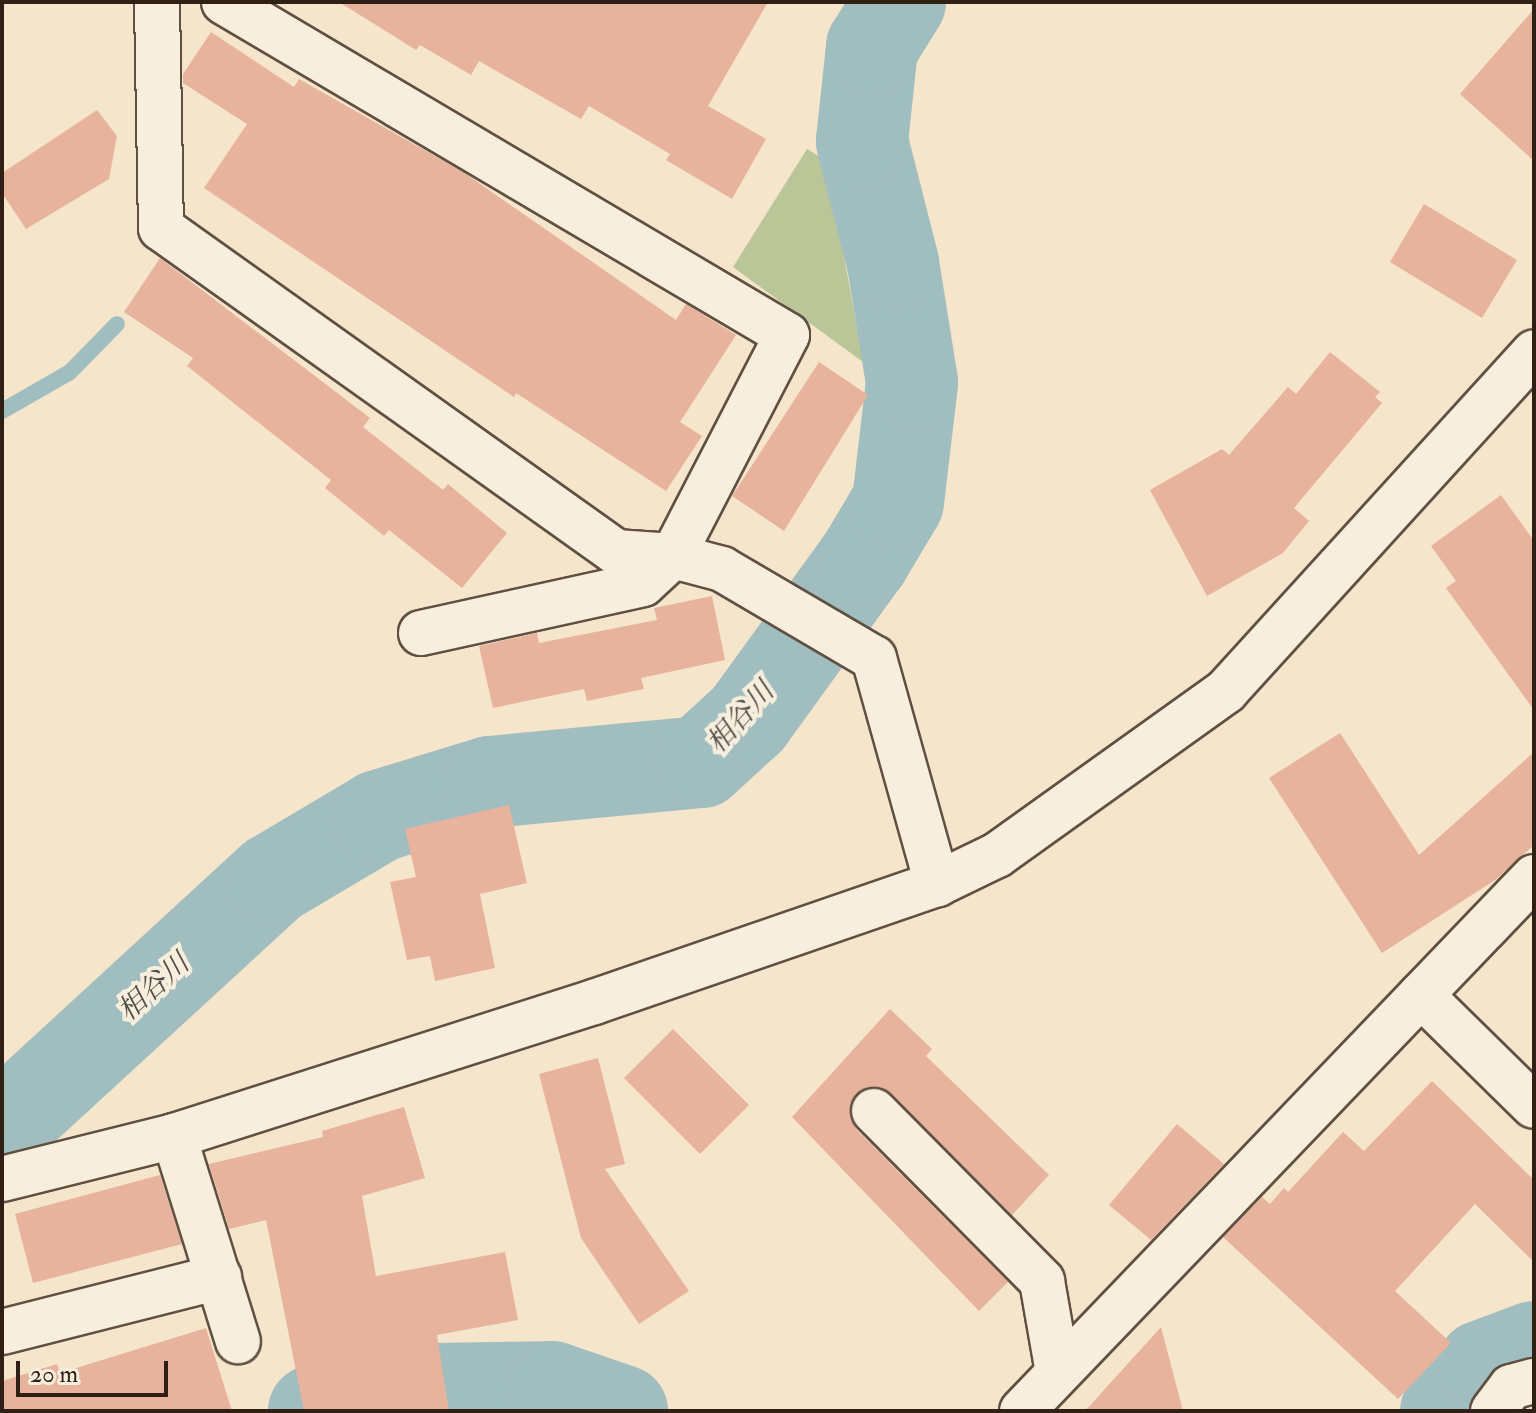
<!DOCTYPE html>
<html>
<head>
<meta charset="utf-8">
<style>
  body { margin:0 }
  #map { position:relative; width:1536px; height:1413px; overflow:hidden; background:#f5e5cb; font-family:"IM FELL Double Pica","Noto Serif JP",serif }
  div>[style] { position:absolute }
  .green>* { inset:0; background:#bac598 }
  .stream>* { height:16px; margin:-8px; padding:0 8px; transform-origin:8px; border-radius:8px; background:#a0bdc0 }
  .river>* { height:92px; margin:-46px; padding:0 46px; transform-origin:46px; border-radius:46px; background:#a0bdc0 }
  .building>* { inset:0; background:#e8b39c }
  .roads { filter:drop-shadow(2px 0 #605042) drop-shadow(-2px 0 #605042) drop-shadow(0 2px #605042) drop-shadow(0 -2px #605042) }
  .street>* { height:44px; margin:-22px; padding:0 22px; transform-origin:22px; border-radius:22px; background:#f8eedd }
  .secondary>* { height:44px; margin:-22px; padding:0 22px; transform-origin:22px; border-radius:22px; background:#f8eedd }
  span { translate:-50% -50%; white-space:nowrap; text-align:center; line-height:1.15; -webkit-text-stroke:8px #f8eedd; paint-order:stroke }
  .water-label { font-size:28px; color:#514e48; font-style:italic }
  .frame { position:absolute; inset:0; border:4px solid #2f1f15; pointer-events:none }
  .scale { position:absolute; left:16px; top:1361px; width:152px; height:36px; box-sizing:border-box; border:4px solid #2f1f15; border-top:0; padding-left:10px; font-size:24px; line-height:28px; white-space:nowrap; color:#2f1f15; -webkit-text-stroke:6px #f8eedd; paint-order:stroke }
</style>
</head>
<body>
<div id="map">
  <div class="green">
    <div style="clip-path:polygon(807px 149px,827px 161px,863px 362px,733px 267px)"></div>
  </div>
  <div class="stream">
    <div style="left:2px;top:411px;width:78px;rotate:-29.8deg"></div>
    <div style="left:70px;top:372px;width:67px;rotate:-45.6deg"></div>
  </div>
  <div class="river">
    <div style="left:2px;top:1128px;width:368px;rotate:-42.6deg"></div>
    <div style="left:273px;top:879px;width:123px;rotate:-30.7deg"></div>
    <div style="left:379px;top:816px;width:116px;rotate:-17deg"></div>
    <div style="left:490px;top:782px;width:212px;rotate:-5.4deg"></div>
    <div style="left:701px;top:762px;width:64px;rotate:-42.5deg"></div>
    <div style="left:748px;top:719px;width:198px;rotate:-54.1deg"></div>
    <div style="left:864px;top:559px;width:66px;rotate:-59.2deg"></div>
    <div style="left:898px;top:502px;width:121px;rotate:-83.3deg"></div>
    <div style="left:912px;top:382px;width:121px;rotate:-99.1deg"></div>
    <div style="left:893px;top:263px;width:126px;rotate:-104.3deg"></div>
    <div style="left:862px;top:141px;width:95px;rotate:-83.9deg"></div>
    <div style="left:872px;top:47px;width:53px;rotate:-58.1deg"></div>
    <div style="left:314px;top:1411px;width:59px;rotate:-20.9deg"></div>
    <div style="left:369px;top:1390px;width:183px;rotate:-0.9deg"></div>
    <div style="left:552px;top:1387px;width:74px;rotate:18.9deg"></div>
    <div style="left:1446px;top:1411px;width:58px;rotate:-50.6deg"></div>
    <div style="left:1483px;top:1366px;width:54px;rotate:-20.4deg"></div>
  </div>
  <div class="building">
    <div style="clip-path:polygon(339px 2px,768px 2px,708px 106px,766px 139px,732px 199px,666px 160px,670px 154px,589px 106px,581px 119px,479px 61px,471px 75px,420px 45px,416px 50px)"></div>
    <div style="clip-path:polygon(1534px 9px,1534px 161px,1460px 94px)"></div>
    <div style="clip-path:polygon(211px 32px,294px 87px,299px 79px,463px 172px,676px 320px,686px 304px,736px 335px,680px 422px,702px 436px,666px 491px,516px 393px,514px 397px,204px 188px,247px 124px,183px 83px,183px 74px)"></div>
    <div style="clip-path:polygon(97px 110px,117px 136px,109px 179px,26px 229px,2px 193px,2px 173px)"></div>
    <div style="clip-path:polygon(1424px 204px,1517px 260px,1482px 318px,1390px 262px)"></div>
    <div style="clip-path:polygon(160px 258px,370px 418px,363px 427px,443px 490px,448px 484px,507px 533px,462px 588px,389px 530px,384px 536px,325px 488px,331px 480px,187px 366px,193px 358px,124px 312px)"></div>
    <div style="clip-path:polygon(1330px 352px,1380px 392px,1375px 397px,1382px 403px,1294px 508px,1309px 521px,1283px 553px,1207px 596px,1150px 490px,1222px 449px,1229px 455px,1288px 387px,1296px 394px)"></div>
    <div style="clip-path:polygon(819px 362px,868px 395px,784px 531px,732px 496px)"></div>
    <div style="clip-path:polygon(1501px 495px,1534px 541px,1534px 710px,1446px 588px,1456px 581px,1431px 546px)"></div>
    <div style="clip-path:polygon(712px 596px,725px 660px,641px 678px,644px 689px,587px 701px,584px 689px,493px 708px,479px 646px,537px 633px,539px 643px,657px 620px,654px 608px)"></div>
    <div style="clip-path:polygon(1340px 733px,1419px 855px,1534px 752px,1534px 845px,1495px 880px,1382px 953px,1269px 778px)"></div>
    <div style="clip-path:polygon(509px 805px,527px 883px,480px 894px,495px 968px,435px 981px,430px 956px,407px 960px,390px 882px,416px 877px,405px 829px)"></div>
    <div style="clip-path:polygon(890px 1009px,932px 1049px,926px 1056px,1049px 1175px,1012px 1215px,891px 1093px,867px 1087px,850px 1104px,856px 1129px,1008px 1282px,979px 1311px,792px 1117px)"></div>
    <div style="clip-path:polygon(673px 1029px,749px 1105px,700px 1154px,624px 1078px)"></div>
    <div style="clip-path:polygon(598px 1058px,625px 1164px,605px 1169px,689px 1291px,639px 1324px,581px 1238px,539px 1074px)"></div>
    <div style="clip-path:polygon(1432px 1081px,1534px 1180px,1534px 1262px,1475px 1204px,1395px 1291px,1451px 1343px,1398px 1399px,1223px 1237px,1262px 1197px,1270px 1204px,1284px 1188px,1288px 1192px,1343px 1132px,1364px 1151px)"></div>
    <div style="clip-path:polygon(404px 1107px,425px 1178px,362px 1196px,376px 1276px,505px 1252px,518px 1320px,437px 1335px,449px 1411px,304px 1411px,266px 1220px,229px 1229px,209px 1164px,323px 1137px,322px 1131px)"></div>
    <div style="clip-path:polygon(1177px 1124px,1224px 1164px,1151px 1240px,1109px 1205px)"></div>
    <div style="clip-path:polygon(160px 1175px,182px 1244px,33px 1283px,15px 1214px)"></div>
    <div style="clip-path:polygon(1161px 1327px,1183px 1411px,1085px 1411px)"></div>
    <div style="clip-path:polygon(206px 1328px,232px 1411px,2px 1411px,2px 1381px,57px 1364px,60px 1373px)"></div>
  </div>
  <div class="roads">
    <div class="street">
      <div style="left:157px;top:2px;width:226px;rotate:89deg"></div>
      <div style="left:161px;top:228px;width:559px;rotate:35.45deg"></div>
      <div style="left:616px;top:552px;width:57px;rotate:4deg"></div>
      <div style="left:224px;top:2px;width:654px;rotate:30.6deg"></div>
      <div style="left:787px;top:335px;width:249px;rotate:117.3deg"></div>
      <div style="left:673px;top:556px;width:51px;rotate:14.9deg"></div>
      <div style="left:722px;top:569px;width:176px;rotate:30.4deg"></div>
      <div style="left:874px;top:658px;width:235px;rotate:74.4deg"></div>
      <div style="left:421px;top:633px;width:227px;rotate:-12.4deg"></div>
      <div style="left:643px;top:584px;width:41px;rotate:-43deg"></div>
      <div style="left:1421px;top:995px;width:158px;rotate:44.5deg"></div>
      <div style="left:874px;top:1111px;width:239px;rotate:45.3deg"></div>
      <div style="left:1042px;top:1281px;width:93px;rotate:80.1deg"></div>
      <div style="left:174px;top:1136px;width:215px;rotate:72.7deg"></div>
      <div style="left:2px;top:1332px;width:224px;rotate:-14.2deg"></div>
      <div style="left:1022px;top:1411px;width:740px;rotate:-46.2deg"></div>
      <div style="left:1493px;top:1411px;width:30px;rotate:-53deg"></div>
      <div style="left:1511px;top:1387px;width:24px;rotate:-15deg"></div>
    </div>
    <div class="secondary">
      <div style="left:2px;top:1179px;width:177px;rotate:-14deg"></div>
      <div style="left:174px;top:1136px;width:441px;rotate:-17.7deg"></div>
      <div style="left:594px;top:1002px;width:363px;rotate:-19deg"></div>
      <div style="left:937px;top:884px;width:67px;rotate:-25.8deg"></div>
      <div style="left:997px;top:855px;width:282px;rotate:-35.6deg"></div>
      <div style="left:1226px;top:691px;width:458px;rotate:-47.7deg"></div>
    </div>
  </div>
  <div class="water-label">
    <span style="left:741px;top:718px;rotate:-48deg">相谷川</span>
    <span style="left:154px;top:988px;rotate:-42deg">相谷川</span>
  </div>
  <div class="frame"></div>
  <div class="scale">20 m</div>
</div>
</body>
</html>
